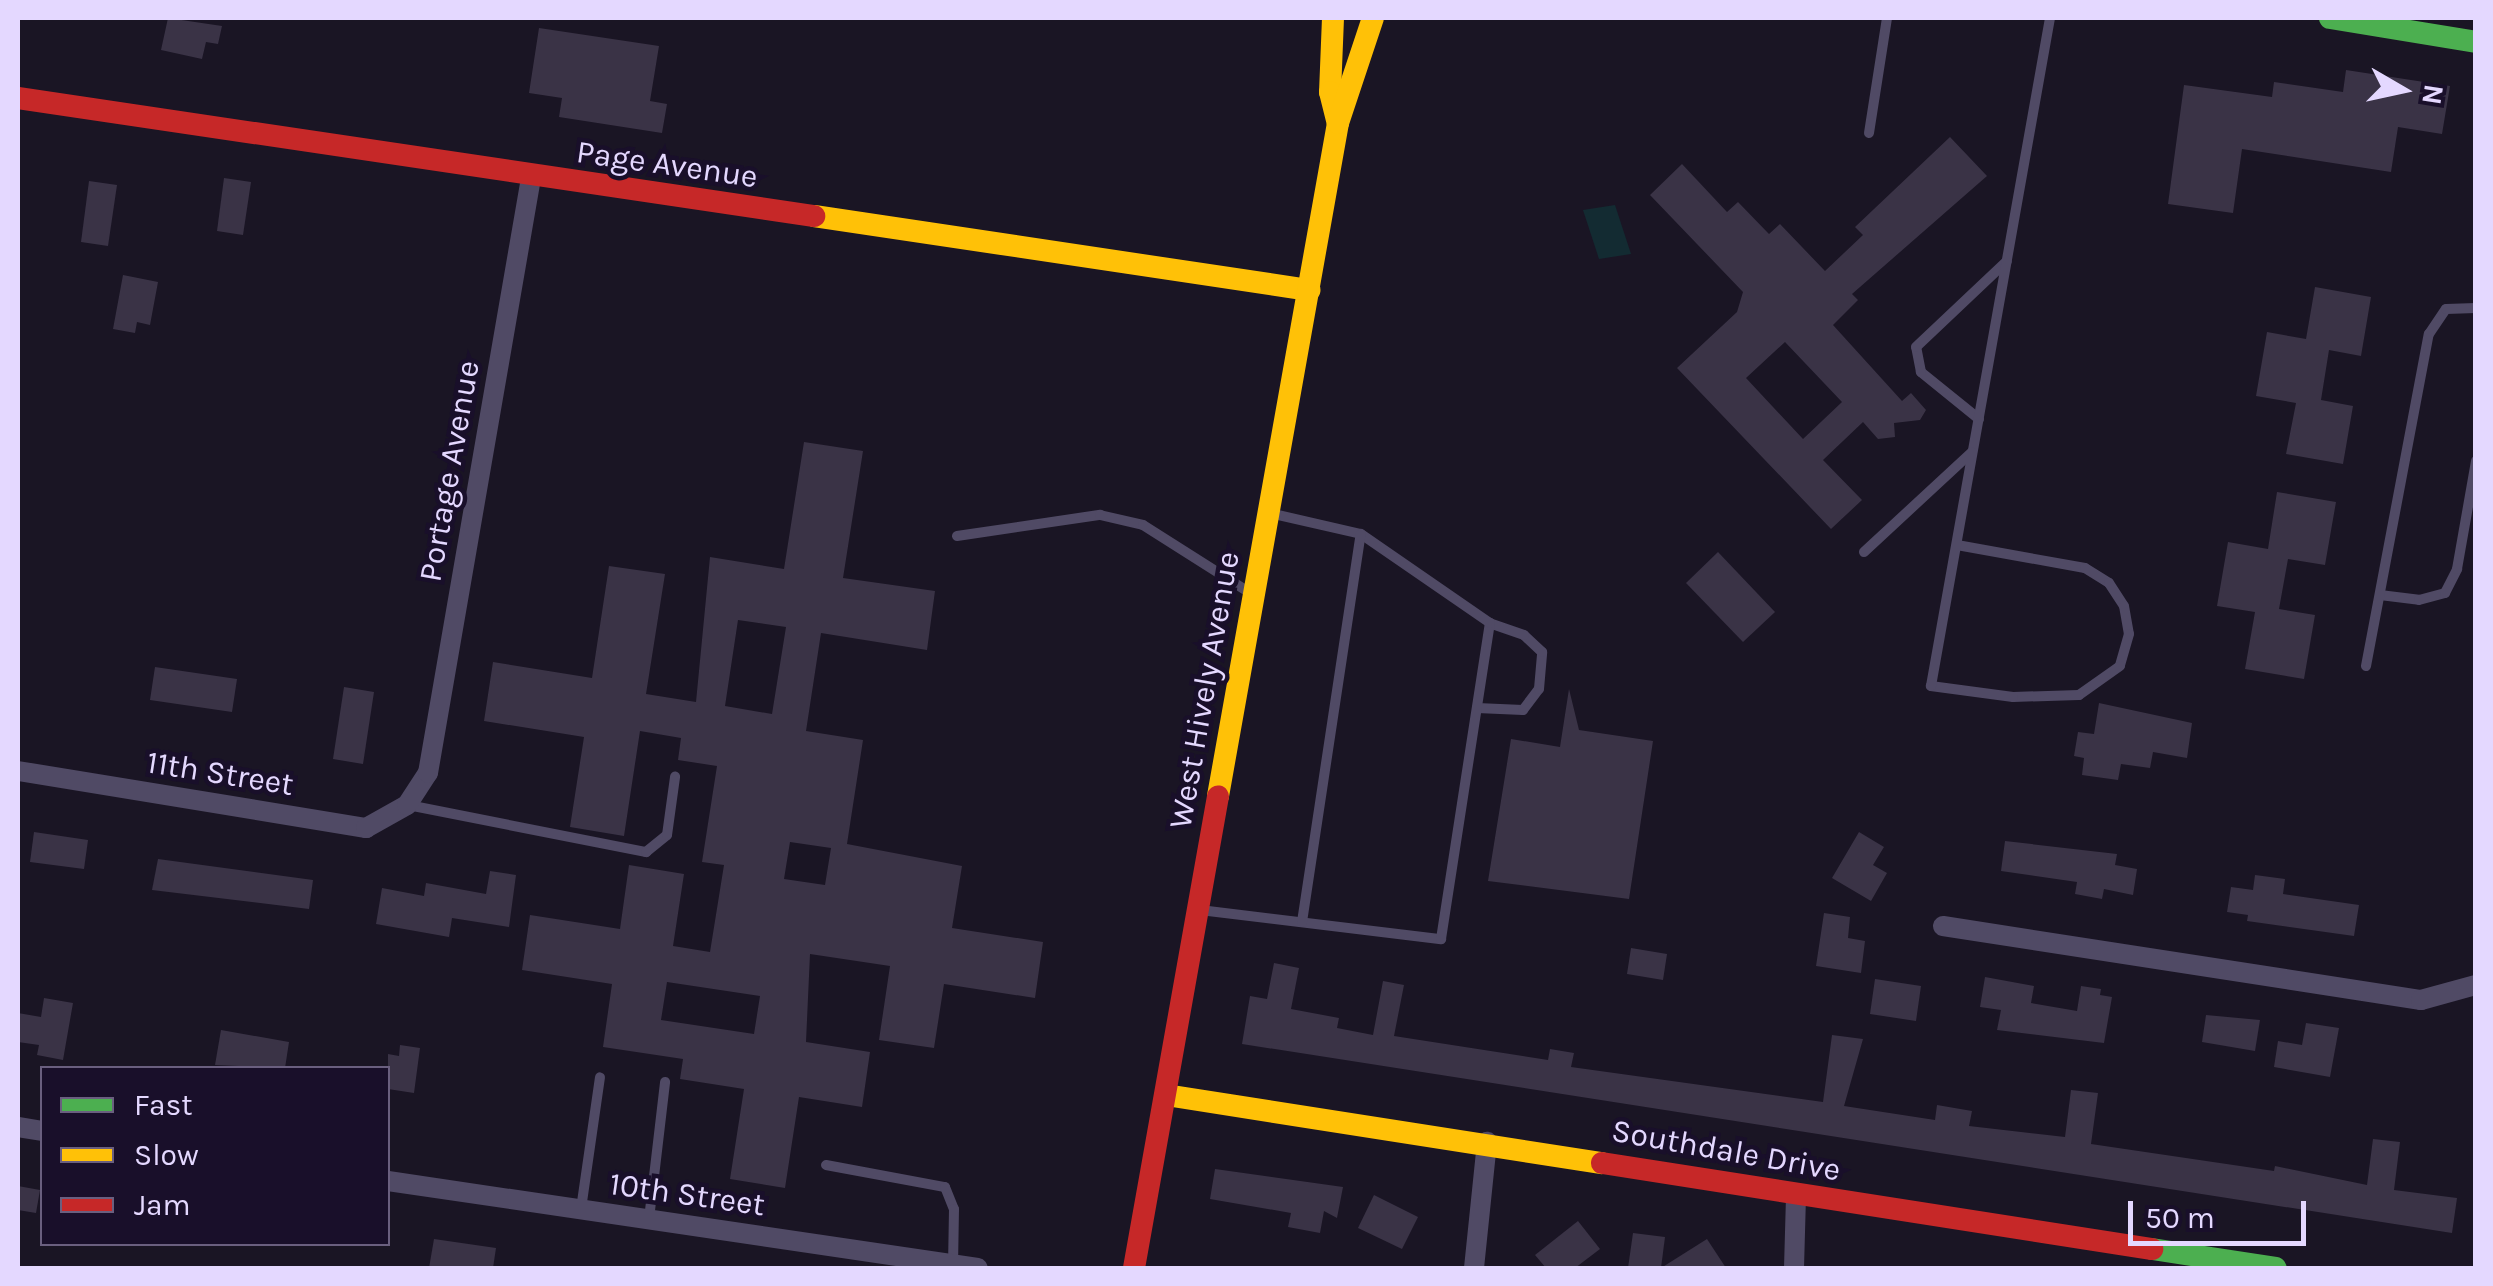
<!DOCTYPE html>
<html>
<head>
<meta charset="utf-8">
<style>
  body { margin:0 }
  #map { position:relative; width:2493px; height:1286px; overflow:hidden; background:#1a1524; font-family:Karla,sans-serif }
  div>[style] { position:absolute }
  .green>* { inset:0; background:#132b32 }
  .building>* { inset:0; background:#3a3346 }
  .lane>* { height:10px; margin:-5px; padding:0 5px; transform-origin:5px; border-radius:5px; background:#504a65 }
  .street>* { height:20px; margin:-10px; padding:0 10px; transform-origin:10px; border-radius:10px; background:#504a65 }
  .fast>* { height:22px; margin:-11px; padding:0 11px; transform-origin:11px; border-radius:11px; background:#4caf50 }
  .slow>* { height:22px; margin:-11px; padding:0 11px; transform-origin:11px; border-radius:11px; background:#ffc107 }
  .jam>* { height:22px; margin:-11px; padding:0 11px; transform-origin:11px; border-radius:11px; background:#c62828 }
  span { translate:-50% -50%; white-space:nowrap; text-align:center; line-height:1.15; -webkit-text-stroke:9px #190f2a; paint-order:stroke }
  .street-label { font-size:32px; color:#e4d8ff }
  .frame { position:absolute; inset:0; border:20px solid #e4d8ff; pointer-events:none }
  .legend { position:absolute; left:40px; top:1066px; width:350px; height:180px; box-sizing:border-box; background:#190f2a; border:2px solid #6a5f7f; margin:0; padding:12px 18px; list-style:none; font-size:30px; color:#e4d8ff }
  .legend li { display:flex; align-items:center; gap:20px; height:50px }
  .legend b { width:50px; border:2px solid #6a5f7f }
  .north { position:absolute; left:2353px; top:40px; width:100px; height:100px; -webkit-text-stroke:8px #190f2a; paint-order:stroke; rotate:99deg; font-size:28px; font-weight:700; line-height:40px; text-align:center; color:#e4d8ff }
  .north::after { content:''; display:block; margin:auto; width:35px; height:45px; background:#e4d8ff; clip-path:polygon(50% 0,100% 100%,50% 72%,0 100%) }
  .scale { position:absolute; left:2128px; top:1201px; width:178px; height:45px; box-sizing:border-box; border:5px solid #e4d8ff; border-top:0; padding-left:12px; font-size:30px; line-height:35px; white-space:nowrap; color:#e4d8ff; -webkit-text-stroke:8px #190f2a; paint-order:stroke }
</style>
</head>
<body>
<div id="map">
  <div class="green">
    <div style="clip-path:polygon(1615px 205px,1631px 254px,1599px 259px,1583px 210px)"></div>
  </div>
  <div class="building">
    <div style="clip-path:polygon(168px 18px,222px 26px,218px 44px,206px 42px,202px 59px,161px 50px)"></div>
    <div style="clip-path:polygon(539px 28px,659px 46px,650px 101px,667px 104px,662px 133px,559px 117px,562px 98px,529px 93px)"></div>
    <div style="clip-path:polygon(2346px 70px,2450px 86px,2442px 134px,2398px 127px,2391px 172px,2242px 149px,2233px 213px,2168px 204px,2184px 85px,2272px 97px,2274px 82px,2343px 92px)"></div>
    <div style="clip-path:polygon(evenodd,1950px 137px,1987px 176px,1852px 294px,1858px 300px,1833px 325px,1902px 401px,1911px 393px,1926px 410px,1920px 420px,1894px 423px,1895px 437px,1878px 439px,1863px 422px,1823px 460px,1862px 500px,1831px 529px,1677px 368px,1737px 312px,1743px 292px,1650px 195px,1682px 164px,1727px 212px,1738px 202px,1769px 234px,1780px 224px,1825px 271px,1863px 235px,1855px 227px,1950px 137px,1785px 342px,1842px 402px,1803px 439px,1746px 378px,1785px 342px)"></div>
    <div style="clip-path:polygon(224px 178px,251px 182px,243px 235px,217px 231px)"></div>
    <div style="clip-path:polygon(89px 181px,117px 185px,108px 246px,81px 242px)"></div>
    <div style="clip-path:polygon(123px 275px,158px 282px,150px 325px,137px 322px,135px 333px,113px 329px)"></div>
    <div style="clip-path:polygon(2315px 287px,2371px 297px,2361px 356px,2329px 350px,2321px 400px,2353px 406px,2343px 464px,2286px 454px,2296px 403px,2256px 396px,2267px 332px,2306px 339px)"></div>
    <div style="clip-path:polygon(evenodd,804px 442px,863px 451px,843px 578px,935px 591px,927px 650px,821px 633px,806px 731px,863px 740px,847px 844px,962px 866px,952px 928px,1043px 942px,1035px 998px,944px 984px,934px 1048px,879px 1040px,890px 966px,810px 954px,806px 1042px,870px 1052px,862px 1107px,799px 1097px,785px 1188px,730px 1179px,744px 1089px,680px 1079px,683px 1059px,603px 1047px,612px 984px,522px 970px,530px 915px,620px 929px,629px 865px,684px 874px,673px 946px,710px 952px,724px 865px,702px 862px,717px 766px,678px 760px,681px 738px,640px 731px,624px 836px,570px 827px,584px 737px,484px 721px,493px 662px,592px 678px,609px 566px,665px 574px,646px 694px,696px 702px,710px 557px,784px 569px,804px 442px,738px 620px,786px 627px,772px 714px,725px 706px,738px 620px,804px 442px,790px 842px,831px 848px,825px 885px,784px 879px,790px 842px,804px 442px,667px 982px,760px 996px,754px 1034px,661px 1020px,667px 982px)"></div>
    <div style="clip-path:polygon(2277px 492px,2336px 502px,2325px 565px,2288px 559px,2279px 609px,2315px 615px,2304px 679px,2245px 669px,2255px 612px,2217px 606px,2228px 542px,2268px 549px)"></div>
    <div style="clip-path:polygon(1718px 552px,1775px 612px,1743px 642px,1686px 583px)"></div>
    <div style="clip-path:polygon(155px 667px,237px 679px,232px 712px,150px 700px)"></div>
    <div style="clip-path:polygon(344px 687px,374px 692px,363px 764px,333px 759px)"></div>
    <div style="clip-path:polygon(1569px 689px,1579px 730px,1653px 741px,1629px 899px,1488px 881px,1511px 739px,1560px 747px)"></div>
    <div style="clip-path:polygon(2099px 703px,2192px 723px,2187px 758px,2153px 752px,2150px 768px,2121px 764px,2118px 780px,2082px 775px,2084px 758px,2074px 756px,2078px 732px,2094px 734px)"></div>
    <div style="clip-path:polygon(34px 832px,88px 840px,84px 869px,30px 862px)"></div>
    <div style="clip-path:polygon(1859px 832px,1884px 847px,1873px 865px,1887px 873px,1871px 901px,1832px 878px)"></div>
    <div style="clip-path:polygon(2005px 841px,2117px 854px,2115px 865px,2137px 869px,2133px 895px,2104px 889px,2102px 899px,2075px 894px,2077px 882px,2001px 871px)"></div>
    <div style="clip-path:polygon(158px 859px,313px 880px,309px 909px,152px 890px)"></div>
    <div style="clip-path:polygon(490px 871px,516px 875px,509px 927px,452px 918px,449px 937px,376px 924px,382px 888px,424px 896px,426px 883px,486px 894px)"></div>
    <div style="clip-path:polygon(2255px 875px,2285px 879px,2283px 894px,2359px 905px,2354px 936px,2247px 921px,2248px 915px,2227px 912px,2231px 887px,2253px 890px)"></div>
    <div style="clip-path:polygon(1824px 913px,1850px 917px,1848px 938px,1865px 941px,1861px 973px,1816px 966px)"></div>
    <div style="clip-path:polygon(1631px 948px,1667px 954px,1663px 980px,1627px 974px)"></div>
    <div style="clip-path:polygon(1274px 963px,1299px 968px,1291px 1009px,1339px 1018px,1337px 1028px,1373px 1035px,1383px 981px,1404px 985px,1394px 1036px,1548px 1060px,1550px 1049px,1574px 1053px,1571px 1067px,1823px 1102px,1832px 1035px,1863px 1039px,1844px 1106px,1935px 1120px,1937px 1105px,1972px 1111px,1969px 1126px,2065px 1137px,2071px 1090px,2098px 1093px,2091px 1144px,2274px 1171px,2275px 1166px,2367px 1185px,2373px 1139px,2400px 1142px,2394px 1190px,2457px 1198px,2452px 1233px,1242px 1044px,1250px 996px,1267px 999px)"></div>
    <div style="clip-path:polygon(1985px 977px,2034px 986px,2031px 1003px,2077px 1011px,2081px 986px,2101px 989px,2100px 995px,2112px 997px,2104px 1043px,1997px 1030px,2001px 1010px,1980px 1007px)"></div>
    <div style="clip-path:polygon(1875px 979px,1921px 986px,1916px 1021px,1870px 1014px)"></div>
    <div style="clip-path:polygon(44px 998px,73px 1003px,63px 1060px,37px 1055px,39px 1045px,18px 1042px,18px 1013px,41px 1017px)"></div>
    <div style="clip-path:polygon(2206px 1015px,2260px 1020px,2255px 1051px,2202px 1042px)"></div>
    <div style="clip-path:polygon(2306px 1023px,2339px 1028px,2330px 1077px,2274px 1067px,2278px 1041px,2302px 1045px)"></div>
    <div style="clip-path:polygon(221px 1030px,289px 1042px,285px 1068px,215px 1065px)"></div>
    <div style="clip-path:polygon(400px 1045px,420px 1048px,414px 1093px,388px 1089px,388px 1054px,399px 1056px)"></div>
    <div style="clip-path:polygon(1215px 1169px,1343px 1187px,1337px 1218px,1324px 1211px,1320px 1233px,1288px 1227px,1291px 1213px,1210px 1199px)"></div>
    <div style="clip-path:polygon(18px 1186px,40px 1190px,36px 1213px,18px 1210px)"></div>
    <div style="clip-path:polygon(1374px 1195px,1418px 1217px,1402px 1249px,1358px 1228px)"></div>
    <div style="clip-path:polygon(1578px 1221px,1600px 1249px,1575px 1268px,1546px 1268px,1535px 1255px)"></div>
    <div style="clip-path:polygon(1633px 1233px,1665px 1237px,1661px 1268px,1628px 1268px)"></div>
    <div style="clip-path:polygon(434px 1239px,496px 1248px,493px 1268px,429px 1268px)"></div>
    <div style="clip-path:polygon(1707px 1239px,1726px 1268px,1661px 1268px)"></div>
  </div>
  <div class="lane">
    <div style="left:1869px;top:133px;width:116px;rotate:-81.1deg"></div>
    <div style="left:1979px;top:419px;width:75px;rotate:-141deg"></div>
    <div style="left:1921px;top:372px;width:25px;rotate:-101deg"></div>
    <div style="left:1916px;top:347px;width:125px;rotate:-43.4deg"></div>
    <div style="left:957px;top:536px;width:145px;rotate:-8.4deg"></div>
    <div style="left:1100px;top:515px;width:44px;rotate:13.1deg"></div>
    <div style="left:1143px;top:525px;width:127px;rotate:32.4deg"></div>
    <div style="left:1957px;top:545px;width:130px;rotate:10.2deg"></div>
    <div style="left:2085px;top:568px;width:28px;rotate:32deg"></div>
    <div style="left:2109px;top:583px;width:27px;rotate:57deg"></div>
    <div style="left:2124px;top:606px;width:28px;rotate:80deg"></div>
    <div style="left:2129px;top:634px;width:33px;rotate:106deg"></div>
    <div style="left:2120px;top:666px;width:50px;rotate:144.7deg"></div>
    <div style="left:2079px;top:695px;width:66px;rotate:178.3deg"></div>
    <div style="left:2013px;top:697px;width:83px;rotate:-172.4deg"></div>
    <div style="left:1931px;top:686px;width:679px;rotate:-79.9deg"></div>
    <div style="left:1864px;top:552px;width:147px;rotate:-42.8deg"></div>
    <div style="left:2380px;top:595px;width:39px;rotate:7deg"></div>
    <div style="left:2419px;top:600px;width:27px;rotate:-15deg"></div>
    <div style="left:2445px;top:593px;width:27px;rotate:-63deg"></div>
    <div style="left:2457px;top:569px;width:110px;rotate:-80deg"></div>
    <div style="left:2366px;top:666px;width:338px;rotate:-79.3deg"></div>
    <div style="left:2429px;top:334px;width:30px;rotate:-56deg"></div>
    <div style="left:2446px;top:309px;width:30px;rotate:-2deg"></div>
    <div style="left:1477px;top:708px;width:46px;rotate:2.5deg"></div>
    <div style="left:1523px;top:710px;width:26px;rotate:-53deg"></div>
    <div style="left:1539px;top:689px;width:37px;rotate:-85deg"></div>
    <div style="left:1542px;top:652px;width:25px;rotate:-137deg"></div>
    <div style="left:1524px;top:635px;width:36px;rotate:-161deg"></div>
    <div style="left:408px;top:805px;width:243px;rotate:11.2deg"></div>
    <div style="left:646px;top:852px;width:27px;rotate:-39deg"></div>
    <div style="left:667px;top:835px;width:59px;rotate:-82.1deg"></div>
    <div style="left:1200px;top:910px;width:243px;rotate:6.9deg"></div>
    <div style="left:1441px;top:939px;width:320px;rotate:-81.2deg"></div>
    <div style="left:1490px;top:623px;width:157px;rotate:-145.4deg"></div>
    <div style="left:1361px;top:534px;width:89px;rotate:-167.1deg"></div>
    <div style="left:1302px;top:922px;width:392px;rotate:-81.4deg"></div>
    <div style="left:826px;top:1165px;width:121px;rotate:10.5deg"></div>
    <div style="left:945px;top:1187px;width:24px;rotate:68deg"></div>
    <div style="left:954px;top:1209px;width:55px;rotate:91deg"></div>
    <div style="left:581px;top:1209px;width:133px;rotate:-81.8deg"></div>
    <div style="left:649px;top:1219px;width:138px;rotate:-83.3deg"></div>
  </div>
  <div class="street">
    <div style="left:18px;top:771px;width:353px;rotate:9.3deg"></div>
    <div style="left:366px;top:828px;width:47px;rotate:-29.3deg"></div>
    <div style="left:407px;top:805px;width:38px;rotate:-57deg"></div>
    <div style="left:428px;top:773px;width:604px;rotate:-80.18deg"></div>
    <div style="left:1943px;top:926px;width:484px;rotate:8.8deg"></div>
    <div style="left:2421px;top:1000px;width:57px;rotate:-15.3deg"></div>
    <div style="left:18px;top:1127px;width:24px;rotate:9deg"></div>
    <div style="left:388px;top:1181px;width:596px;rotate:8.39deg"></div>
    <div style="left:1474px;top:1268px;width:127px;rotate:-84.1deg"></div>
    <div style="left:1794px;top:1268px;width:71px;rotate:-88.4deg"></div>
  </div>
  <div class="fast">
    <div style="left:2330px;top:18px;width:148px;rotate:9.3deg"></div>
    <div style="left:2152px;top:1249px;width:125px;rotate:8.7deg"></div>
  </div>
  <div class="slow">
    <div style="left:1333px;top:18px;width:74px;rotate:92.3deg"></div>
    <div style="left:1330px;top:92px;width:32px;rotate:76deg"></div>
    <div style="left:814px;top:216px;width:501px;rotate:8.5deg"></div>
    <div style="left:1218px;top:796px;width:684px;rotate:-79.89deg"></div>
    <div style="left:1338px;top:123px;width:111px;rotate:-71.6deg"></div>
    <div style="left:1166px;top:1095px;width:441px;rotate:8.9deg"></div>
  </div>
  <div class="jam">
    <div style="left:18px;top:98px;width:805px;rotate:8.43deg"></div>
    <div style="left:1602px;top:1163px;width:557px;rotate:8.89deg"></div>
    <div style="left:1134px;top:1268px;width:479px;rotate:-79.9deg"></div>
  </div>
  <div class="street-label">
    <span style="left:667px;top:165px;rotate:8deg">Page Avenue</span>
    <span style="left:450px;top:471px;rotate:-80deg">Portage Avenue</span>
    <span style="left:1205px;top:690px;rotate:-80deg">West Hively Avenue</span>
    <span style="left:220px;top:774px;rotate:9deg">11th Street</span>
    <span style="left:1726px;top:1151px;rotate:10deg">Southdale Drive</span>
    <span style="left:687px;top:1195px;rotate:8deg">10th Street</span>
  </div>
  <div class="frame"></div>
  <ul class="legend">
  <li><b style="height:12px;background:#4caf50"></b>Fast</li>
  <li><b style="height:12px;background:#ffc107"></b>Slow</li>
  <li><b style="height:12px;background:#c62828"></b>Jam</li>
  </ul>
  <div class="north">N</div>
  <div class="scale">50 m</div>
</div>
</body>
</html>
